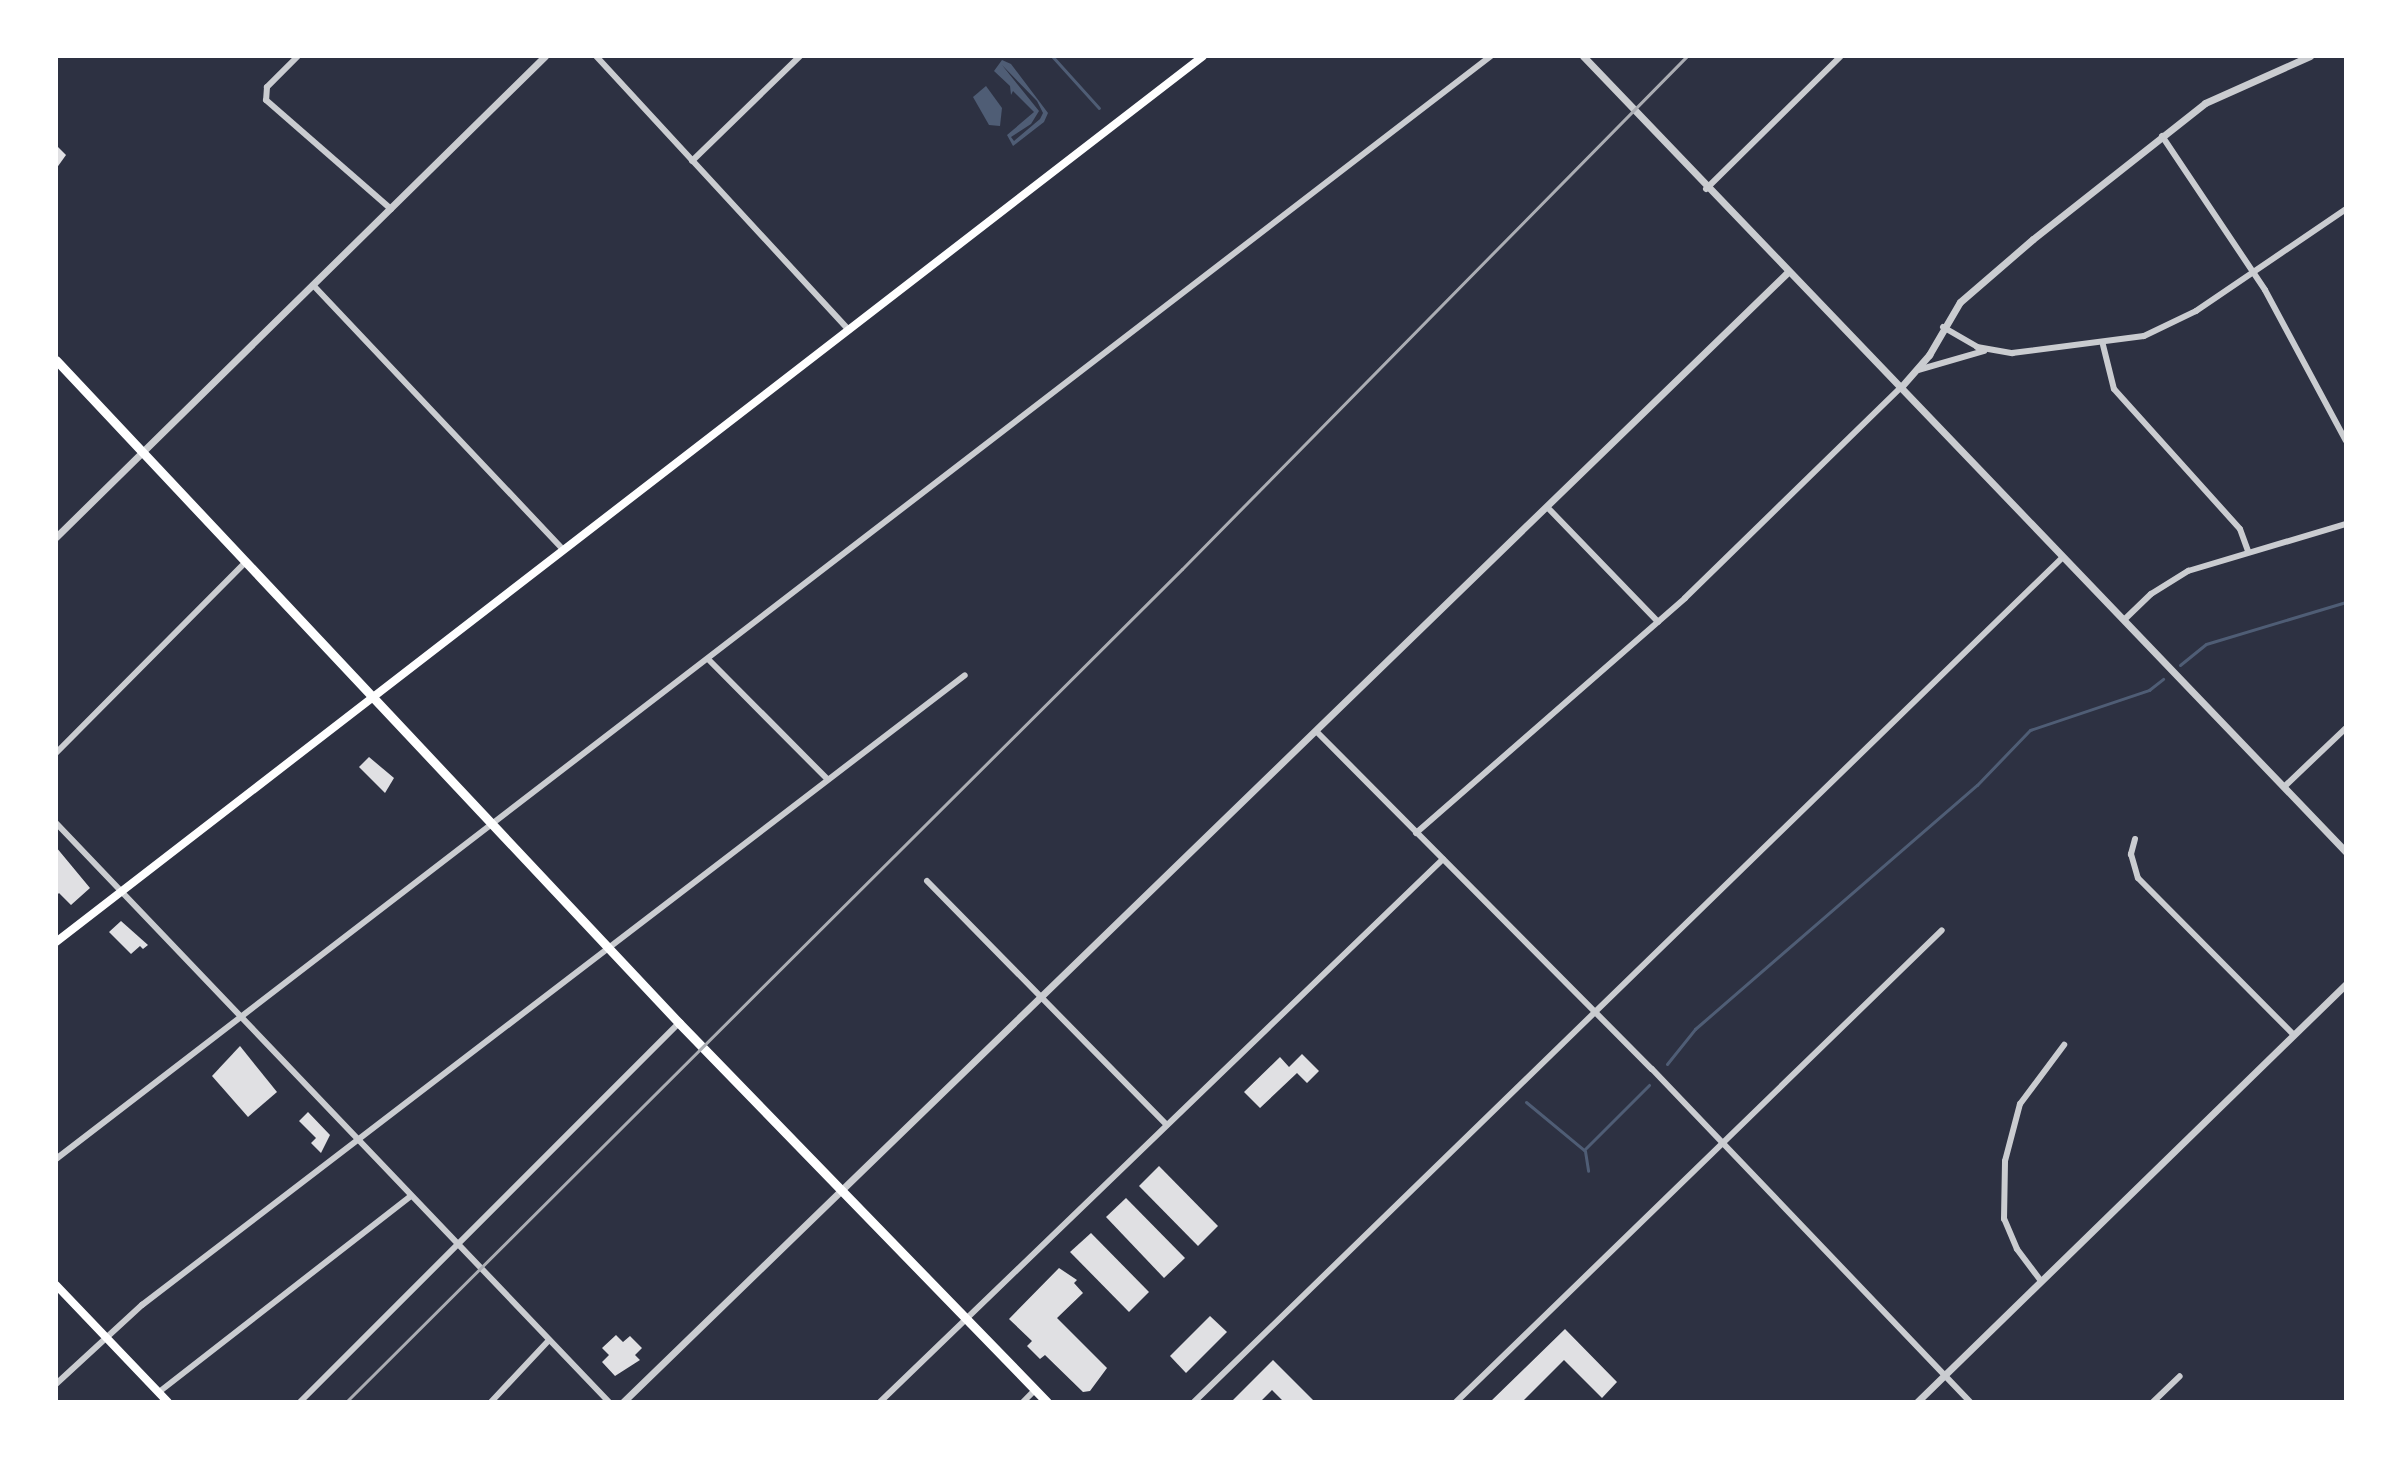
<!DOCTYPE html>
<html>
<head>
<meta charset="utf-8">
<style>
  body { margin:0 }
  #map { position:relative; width:2402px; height:1458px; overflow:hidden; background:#2d3142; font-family:"PT Serif",serif }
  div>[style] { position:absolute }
  .water>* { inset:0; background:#4f5d75 }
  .stream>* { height:3px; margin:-1.5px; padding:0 1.5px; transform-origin:1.5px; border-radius:1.5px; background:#4f5d75 }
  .building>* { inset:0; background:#e0e0e3 }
  .minor>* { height:6px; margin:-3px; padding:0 3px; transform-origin:3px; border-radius:3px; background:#caccd0 }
  .tertiary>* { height:7px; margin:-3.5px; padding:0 3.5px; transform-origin:3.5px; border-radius:3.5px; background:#caccd0 }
  .secondary>* { height:8px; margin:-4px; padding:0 4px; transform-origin:4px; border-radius:4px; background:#fff }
  .primary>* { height:9px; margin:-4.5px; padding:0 4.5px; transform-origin:4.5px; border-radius:4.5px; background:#fff }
  .rail>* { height:3px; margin:-1.5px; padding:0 1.5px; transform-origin:1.5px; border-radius:1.5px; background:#abadb3 }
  span { translate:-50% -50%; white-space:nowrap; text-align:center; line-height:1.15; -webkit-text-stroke:8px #fff; paint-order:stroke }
  .frame { position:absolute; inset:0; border:58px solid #fff; pointer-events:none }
</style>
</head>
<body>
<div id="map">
  <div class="water">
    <div style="clip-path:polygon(evenodd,1002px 60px,1011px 64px,1048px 113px,1044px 122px,1013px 146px,1007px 135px,1034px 112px,1013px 91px,1011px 95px,1010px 86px,994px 71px,1002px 60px,1002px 65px,1037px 101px,1043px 113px,1040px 119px,1014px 141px,1011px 137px,1031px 124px,1039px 111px,1002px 65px)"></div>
    <div style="clip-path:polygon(986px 86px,1002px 108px,1000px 126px,989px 125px,973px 97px)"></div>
  </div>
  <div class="stream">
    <div style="left:1052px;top:56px;width:70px;rotate:47.9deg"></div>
    <div style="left:2180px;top:665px;width:33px;rotate:-39deg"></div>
    <div style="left:2206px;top:644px;width:146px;rotate:-16.7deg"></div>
    <div style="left:1667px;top:1064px;width:45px;rotate:-51.3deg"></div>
    <div style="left:1695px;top:1029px;width:373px;rotate:-40.9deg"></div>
    <div style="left:1977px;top:785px;width:76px;rotate:-46.1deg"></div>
    <div style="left:2030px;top:730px;width:126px;rotate:-18.6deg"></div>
    <div style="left:2149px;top:690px;width:18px;rotate:-38deg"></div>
    <div style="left:1526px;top:1102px;width:75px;rotate:39.6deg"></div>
    <div style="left:1584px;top:1150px;width:92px;rotate:-45deg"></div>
    <div style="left:1585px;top:1151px;width:20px;rotate:81deg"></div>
  </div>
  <div class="building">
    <div style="clip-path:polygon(56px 145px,66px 155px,56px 169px)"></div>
    <div style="clip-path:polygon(369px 757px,394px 778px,385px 793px,359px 767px)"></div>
    <div style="clip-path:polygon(56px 847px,90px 888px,71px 905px,59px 893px,56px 896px)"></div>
    <div style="clip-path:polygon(121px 921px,148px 945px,143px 949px,140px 946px,131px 954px,109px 932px)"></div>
    <div style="clip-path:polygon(240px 1046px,277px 1092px,248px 1117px,212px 1076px)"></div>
    <div style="clip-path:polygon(1302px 1054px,1319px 1071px,1307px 1083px,1297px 1073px,1260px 1108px,1244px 1092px,1280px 1057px,1289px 1067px)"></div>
    <div style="clip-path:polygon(308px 1112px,330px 1135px,321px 1153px,311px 1143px,316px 1138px,299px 1121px)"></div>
    <div style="clip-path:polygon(1159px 1166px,1218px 1226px,1198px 1246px,1139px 1186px)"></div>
    <div style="clip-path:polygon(1126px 1198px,1185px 1258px,1164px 1278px,1106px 1217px)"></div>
    <div style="clip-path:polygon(1091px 1233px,1149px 1292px,1129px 1312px,1070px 1252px)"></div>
    <div style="clip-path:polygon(1059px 1268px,1077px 1280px,1074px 1283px,1083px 1293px,1057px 1318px,1107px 1368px,1090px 1391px,1083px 1392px,1045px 1355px,1040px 1359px,1027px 1346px,1032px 1341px,1009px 1319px)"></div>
    <div style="clip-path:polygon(1210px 1316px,1227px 1332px,1186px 1373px,1170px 1356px)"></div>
    <div style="clip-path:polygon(1565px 1329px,1617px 1382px,1602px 1398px,1564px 1360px,1522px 1402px,1490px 1402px)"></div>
    <div style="clip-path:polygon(616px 1335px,623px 1342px,630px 1336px,642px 1348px,635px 1355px,640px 1360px,615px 1376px,602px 1362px,609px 1355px,602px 1348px)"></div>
    <div style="clip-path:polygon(1273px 1360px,1315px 1402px,1284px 1402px,1272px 1390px,1260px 1402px,1231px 1402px)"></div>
  </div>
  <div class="minor">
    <div style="left:298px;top:56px;width:44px;rotate:135deg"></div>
    <div style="left:267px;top:87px;width:13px;rotate:94deg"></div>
    <div style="left:266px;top:100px;width:166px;rotate:41.1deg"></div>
    <div style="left:596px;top:56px;width:373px;rotate:47.3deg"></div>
    <div style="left:2162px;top:136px;width:185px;rotate:56.2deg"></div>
    <div style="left:2265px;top:290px;width:171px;rotate:61.8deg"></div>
    <div style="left:692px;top:161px;width:151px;rotate:-44.2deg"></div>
    <div style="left:1706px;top:189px;width:190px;rotate:-44.6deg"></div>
    <div style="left:313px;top:285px;width:365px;rotate:46.6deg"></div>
    <div style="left:1943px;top:327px;width:39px;rotate:30deg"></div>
    <div style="left:1977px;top:347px;width:36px;rotate:10deg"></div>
    <div style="left:2012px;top:353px;width:133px;rotate:-7.3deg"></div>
    <div style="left:2144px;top:336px;width:58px;rotate:-25.7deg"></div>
    <div style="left:2196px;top:311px;width:181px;rotate:-34.2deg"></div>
    <div style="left:2103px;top:345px;width:45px;rotate:76deg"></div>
    <div style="left:2114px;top:389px;width:188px;rotate:48deg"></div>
    <div style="left:2240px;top:529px;width:23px;rotate:70deg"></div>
    <div style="left:1918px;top:370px;width:69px;rotate:-16.1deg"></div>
    <div style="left:1549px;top:509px;width:157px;rotate:46deg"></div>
    <div style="left:2125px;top:619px;width:36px;rotate:-44deg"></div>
    <div style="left:2151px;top:594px;width:44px;rotate:-31.9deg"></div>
    <div style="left:2188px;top:571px;width:165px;rotate:-16.6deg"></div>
    <div style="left:709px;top:660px;width:168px;rotate:45.2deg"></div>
    <div style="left:1317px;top:732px;width:475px;rotate:45.2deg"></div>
    <div style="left:1652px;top:1069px;width:460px;rotate:46.3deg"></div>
    <div style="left:56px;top:753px;width:269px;rotate:-45.2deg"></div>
    <div style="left:2285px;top:786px;width:84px;rotate:-43.6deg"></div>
    <div style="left:56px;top:823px;width:801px;rotate:46.32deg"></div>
    <div style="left:1416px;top:833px;width:357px;rotate:-41.1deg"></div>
    <div style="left:1685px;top:598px;width:302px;rotate:-44.3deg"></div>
    <div style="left:2135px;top:839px;width:16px;rotate:105deg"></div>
    <div style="left:2131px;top:854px;width:25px;rotate:74deg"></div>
    <div style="left:2138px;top:878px;width:221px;rotate:45.2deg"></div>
    <div style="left:927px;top:881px;width:342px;rotate:45.5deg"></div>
    <div style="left:56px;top:1159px;width:1810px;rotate:-37.55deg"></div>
    <div style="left:2041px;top:1281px;width:40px;rotate:-127deg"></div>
    <div style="left:2017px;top:1249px;width:33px;rotate:-113deg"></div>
    <div style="left:2004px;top:1219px;width:58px;rotate:-89deg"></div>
    <div style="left:2005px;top:1161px;width:59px;rotate:-75.3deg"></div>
    <div style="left:2020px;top:1104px;width:74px;rotate:-53.3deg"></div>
    <div style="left:56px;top:1384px;width:117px;rotate:-42.6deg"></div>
    <div style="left:142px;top:1305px;width:1036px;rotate:-37.43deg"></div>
    <div style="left:159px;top:1392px;width:319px;rotate:-37.9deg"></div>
    <div style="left:300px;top:1402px;width:536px;rotate:-45deg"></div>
    <div style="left:491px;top:1402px;width:85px;rotate:-46.9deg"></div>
    <div style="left:880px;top:1402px;width:782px;rotate:-43.96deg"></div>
    <div style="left:1023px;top:1402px;width:17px;rotate:-45deg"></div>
    <div style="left:1194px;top:1402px;width:1212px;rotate:-44.2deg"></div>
    <div style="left:1456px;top:1402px;width:677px;rotate:-44.16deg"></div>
    <div style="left:2153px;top:1402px;width:37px;rotate:-44deg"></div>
  </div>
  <div class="tertiary">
    <div style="left:1583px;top:56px;width:1103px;rotate:46.21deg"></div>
    <div style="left:1901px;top:387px;width:43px;rotate:-48.8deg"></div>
    <div style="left:1929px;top:355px;width:61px;rotate:-59.7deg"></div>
    <div style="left:1960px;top:302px;width:96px;rotate:-40.8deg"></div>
    <div style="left:2033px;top:239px;width:219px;rotate:-38.3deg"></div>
    <div style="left:2205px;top:103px;width:115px;rotate:-24.1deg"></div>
    <div style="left:56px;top:537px;width:686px;rotate:-44.53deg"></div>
    <div style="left:623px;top:1402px;width:1622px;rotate:-44.13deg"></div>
    <div style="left:1917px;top:1402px;width:599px;rotate:-44.26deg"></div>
  </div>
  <div class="secondary">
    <div style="left:56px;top:942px;width:1449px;rotate:-37.68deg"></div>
    <div style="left:56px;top:1285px;width:162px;rotate:46.3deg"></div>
  </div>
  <div class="primary">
    <div style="left:56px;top:360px;width:910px;rotate:46.78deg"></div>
    <div style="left:679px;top:1023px;width:528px;rotate:45.84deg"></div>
  </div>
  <div class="rail">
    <div style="left:346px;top:1402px;width:1180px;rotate:-44.9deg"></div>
    <div style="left:1182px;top:569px;width:720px;rotate:-45.45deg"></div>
  </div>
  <div class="frame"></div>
</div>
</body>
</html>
